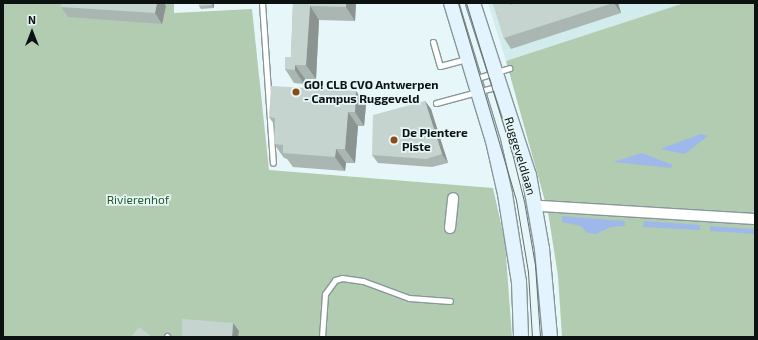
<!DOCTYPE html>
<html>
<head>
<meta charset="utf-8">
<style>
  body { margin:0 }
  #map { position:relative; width:758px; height:340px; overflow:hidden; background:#e7f6f8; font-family:"Exo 2",sans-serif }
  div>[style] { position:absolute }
  .built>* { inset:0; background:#d2ebed }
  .green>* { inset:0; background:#b2ccb2 }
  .water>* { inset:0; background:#9fb8ea }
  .roads { filter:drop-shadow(1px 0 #899799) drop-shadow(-1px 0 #899799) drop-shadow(0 1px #899799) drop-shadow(0 -1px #899799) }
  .lane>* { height:5px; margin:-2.5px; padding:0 2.5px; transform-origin:2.5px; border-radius:2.5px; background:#fff }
  .street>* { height:10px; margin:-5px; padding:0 5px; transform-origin:5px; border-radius:5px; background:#fff }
  .secondary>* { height:14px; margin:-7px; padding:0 7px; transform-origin:7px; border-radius:7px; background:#e3f4fe }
  .tram>* { height:1px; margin:-0.5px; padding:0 0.5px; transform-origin:0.5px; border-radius:0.5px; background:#656e6f }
  .wall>* { inset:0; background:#aab6b2 }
  .shaded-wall>* { inset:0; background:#8b9491 }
  .building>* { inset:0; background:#c6d4cf }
  .dots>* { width:11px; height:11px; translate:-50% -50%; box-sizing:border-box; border:2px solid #e7f6f8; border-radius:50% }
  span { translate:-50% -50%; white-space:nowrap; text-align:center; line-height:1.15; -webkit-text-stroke:3.5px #e7f6f8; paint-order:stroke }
  .poi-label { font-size:12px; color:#0c1212; font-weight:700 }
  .left { translate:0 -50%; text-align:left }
  .street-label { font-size:12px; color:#0c1212 }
  .park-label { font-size:12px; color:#225d26 }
  .frame { position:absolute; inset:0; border:4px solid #0c1212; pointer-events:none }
  .north { position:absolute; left:12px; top:12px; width:40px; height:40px; -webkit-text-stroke:3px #e7f6f8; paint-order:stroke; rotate:0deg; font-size:11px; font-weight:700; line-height:16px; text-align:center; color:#0c1212 }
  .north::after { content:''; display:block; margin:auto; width:14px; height:18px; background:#0c1212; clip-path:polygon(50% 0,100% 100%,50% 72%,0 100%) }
</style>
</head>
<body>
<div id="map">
  <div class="built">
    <div style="clip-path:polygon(488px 3px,684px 3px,506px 61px)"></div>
  </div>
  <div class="green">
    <div style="clip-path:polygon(3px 3px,174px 3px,174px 13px,252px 9px,269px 170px,493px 188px,505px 242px,512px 337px,3px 337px)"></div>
    <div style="clip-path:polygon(684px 3px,755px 3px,755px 337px,562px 337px,558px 276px,548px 212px,506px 61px)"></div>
  </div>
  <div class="water">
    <div style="clip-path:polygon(701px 134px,708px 136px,685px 154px,660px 149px)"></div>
    <div style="clip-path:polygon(642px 153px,673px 165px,671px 168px,613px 162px)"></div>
    <div style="clip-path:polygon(562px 216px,625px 221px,625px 226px,611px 227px,596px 234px,587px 233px,581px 226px,562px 222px)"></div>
    <div style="clip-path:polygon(644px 221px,700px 225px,700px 230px,643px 227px)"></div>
    <div style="clip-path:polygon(710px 226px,755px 229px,755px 234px,710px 231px)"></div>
  </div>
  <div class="roads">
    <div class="lane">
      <div style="left:262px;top:3px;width:160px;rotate:86.1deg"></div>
      <div style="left:433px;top:42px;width:25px;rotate:74deg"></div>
      <div style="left:440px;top:66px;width:28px;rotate:-15deg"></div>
      <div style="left:474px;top:79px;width:37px;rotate:-17deg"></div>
      <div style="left:436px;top:103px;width:65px;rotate:-15.1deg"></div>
      <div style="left:167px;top:336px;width:1px;rotate:45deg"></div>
      <div style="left:322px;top:337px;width:43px;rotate:-86deg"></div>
      <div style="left:325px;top:294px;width:17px;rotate:-54deg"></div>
      <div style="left:335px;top:280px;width:7px;rotate:-16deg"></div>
      <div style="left:342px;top:278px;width:21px;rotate:8deg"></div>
      <div style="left:363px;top:281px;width:49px;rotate:20.3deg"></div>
      <div style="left:409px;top:298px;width:41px;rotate:4.2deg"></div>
    </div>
    <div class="street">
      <div style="left:541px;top:206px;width:214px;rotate:3.5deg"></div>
      <div style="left:450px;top:228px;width:30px;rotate:-84deg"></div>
    </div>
    <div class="secondary">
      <div style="left:451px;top:3px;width:144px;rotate:73.1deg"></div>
      <div style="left:493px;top:141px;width:54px;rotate:77.2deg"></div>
      <div style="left:505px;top:194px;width:89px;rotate:81deg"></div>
      <div style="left:519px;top:282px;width:55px;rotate:87.9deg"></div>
      <div style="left:473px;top:3px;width:181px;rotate:72deg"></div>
      <div style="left:529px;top:175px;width:75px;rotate:80deg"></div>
      <div style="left:542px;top:249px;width:88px;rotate:84.8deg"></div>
    </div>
  </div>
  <div class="tram">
    <div style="left:458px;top:3px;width:205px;rotate:73.6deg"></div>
    <div style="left:516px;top:200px;width:73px;rotate:80.5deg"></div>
    <div style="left:528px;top:272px;width:65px;rotate:86.5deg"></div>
    <div style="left:466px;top:3px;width:157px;rotate:73deg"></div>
    <div style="left:512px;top:153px;width:49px;rotate:76deg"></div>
    <div style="left:524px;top:201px;width:65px;rotate:80.2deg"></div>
    <div style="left:535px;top:265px;width:72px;rotate:86deg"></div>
  </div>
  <div class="wall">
    <div style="clip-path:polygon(61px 3px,164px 3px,166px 6px,162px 24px,68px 17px,61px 7px)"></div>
    <div style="clip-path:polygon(199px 3px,214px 3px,214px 8px,201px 9px,199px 6px)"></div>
    <div style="clip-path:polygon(293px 3px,356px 3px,355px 21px,319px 20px,316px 79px,305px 79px,304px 84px,294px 83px,285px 69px,291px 57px)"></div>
    <div style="clip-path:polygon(493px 3px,514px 3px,514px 4px,516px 3px,618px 3px,621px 13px,511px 49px,504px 38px)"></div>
    <div style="clip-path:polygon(356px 91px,366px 105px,364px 126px,358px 126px,355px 163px,346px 163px,345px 171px,293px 167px,287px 159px,284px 158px,274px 144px,275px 126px,269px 117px)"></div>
    <div style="clip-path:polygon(425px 101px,431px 109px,448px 163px,432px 167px,378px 163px,372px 155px)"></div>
  </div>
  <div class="shaded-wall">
    <div style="clip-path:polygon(157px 3px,164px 3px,166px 6px,162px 24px,155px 13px)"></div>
    <div style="clip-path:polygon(212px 3px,214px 3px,214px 8px,212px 5px)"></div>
    <div style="clip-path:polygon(346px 3px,356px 3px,355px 21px,346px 7px)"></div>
    <div style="clip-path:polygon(614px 3px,618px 3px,621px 13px)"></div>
    <div style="clip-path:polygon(310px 6px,319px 20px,316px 79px,306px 65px)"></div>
    <div style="clip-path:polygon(295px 65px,305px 79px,304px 84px,295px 70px)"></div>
    <div style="clip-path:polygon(356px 91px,366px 105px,364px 126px,355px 112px)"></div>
    <div style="clip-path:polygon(425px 101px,431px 109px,448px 163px,442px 154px)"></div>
    <div style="clip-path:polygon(348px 112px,358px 126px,355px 163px,345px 149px)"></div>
    <div style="clip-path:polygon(336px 149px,346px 163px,345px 171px,335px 157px)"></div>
    <div style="clip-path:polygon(233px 323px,239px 331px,238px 337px,232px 337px)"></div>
  </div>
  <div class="building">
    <div style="clip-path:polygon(61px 3px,157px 3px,155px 13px,61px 7px)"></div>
    <div style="clip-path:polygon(199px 3px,212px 3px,212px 5px,199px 6px)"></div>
    <div style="clip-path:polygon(293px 3px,346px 3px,346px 7px,310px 6px,306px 65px,295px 65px,295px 70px,285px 69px,285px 57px,291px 57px)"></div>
    <div style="clip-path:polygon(493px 3px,510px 3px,510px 5px,516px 3px,613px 3px,504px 38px)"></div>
    <div style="clip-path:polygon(271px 86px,356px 91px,355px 112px,348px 112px,345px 149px,336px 149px,335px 157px,283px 153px,283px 145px,274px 144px,275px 118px,269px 117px)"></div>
    <div style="clip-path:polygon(425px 101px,442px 154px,426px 159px,372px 155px,373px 115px)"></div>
    <div style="clip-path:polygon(182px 319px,233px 323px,232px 337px,182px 337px)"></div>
    <div style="clip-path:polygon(139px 327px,152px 337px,131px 337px)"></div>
  </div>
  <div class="dots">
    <div style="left:296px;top:92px;background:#8b4b14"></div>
    <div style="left:394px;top:140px;background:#8b4b14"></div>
  </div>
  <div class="poi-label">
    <span class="left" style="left:304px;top:92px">GO! CLB CVO Antwerpen<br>- Campus Ruggeveld</span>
    <span class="left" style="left:402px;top:140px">De Pientere<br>Piste</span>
  </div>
  <div class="street-label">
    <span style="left:520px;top:156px;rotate:73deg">Ruggeveldlaan</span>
  </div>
  <div class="park-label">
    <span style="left:138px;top:200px">Rivierenhof</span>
  </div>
  <div class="frame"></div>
  <div class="north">N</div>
</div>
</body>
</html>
